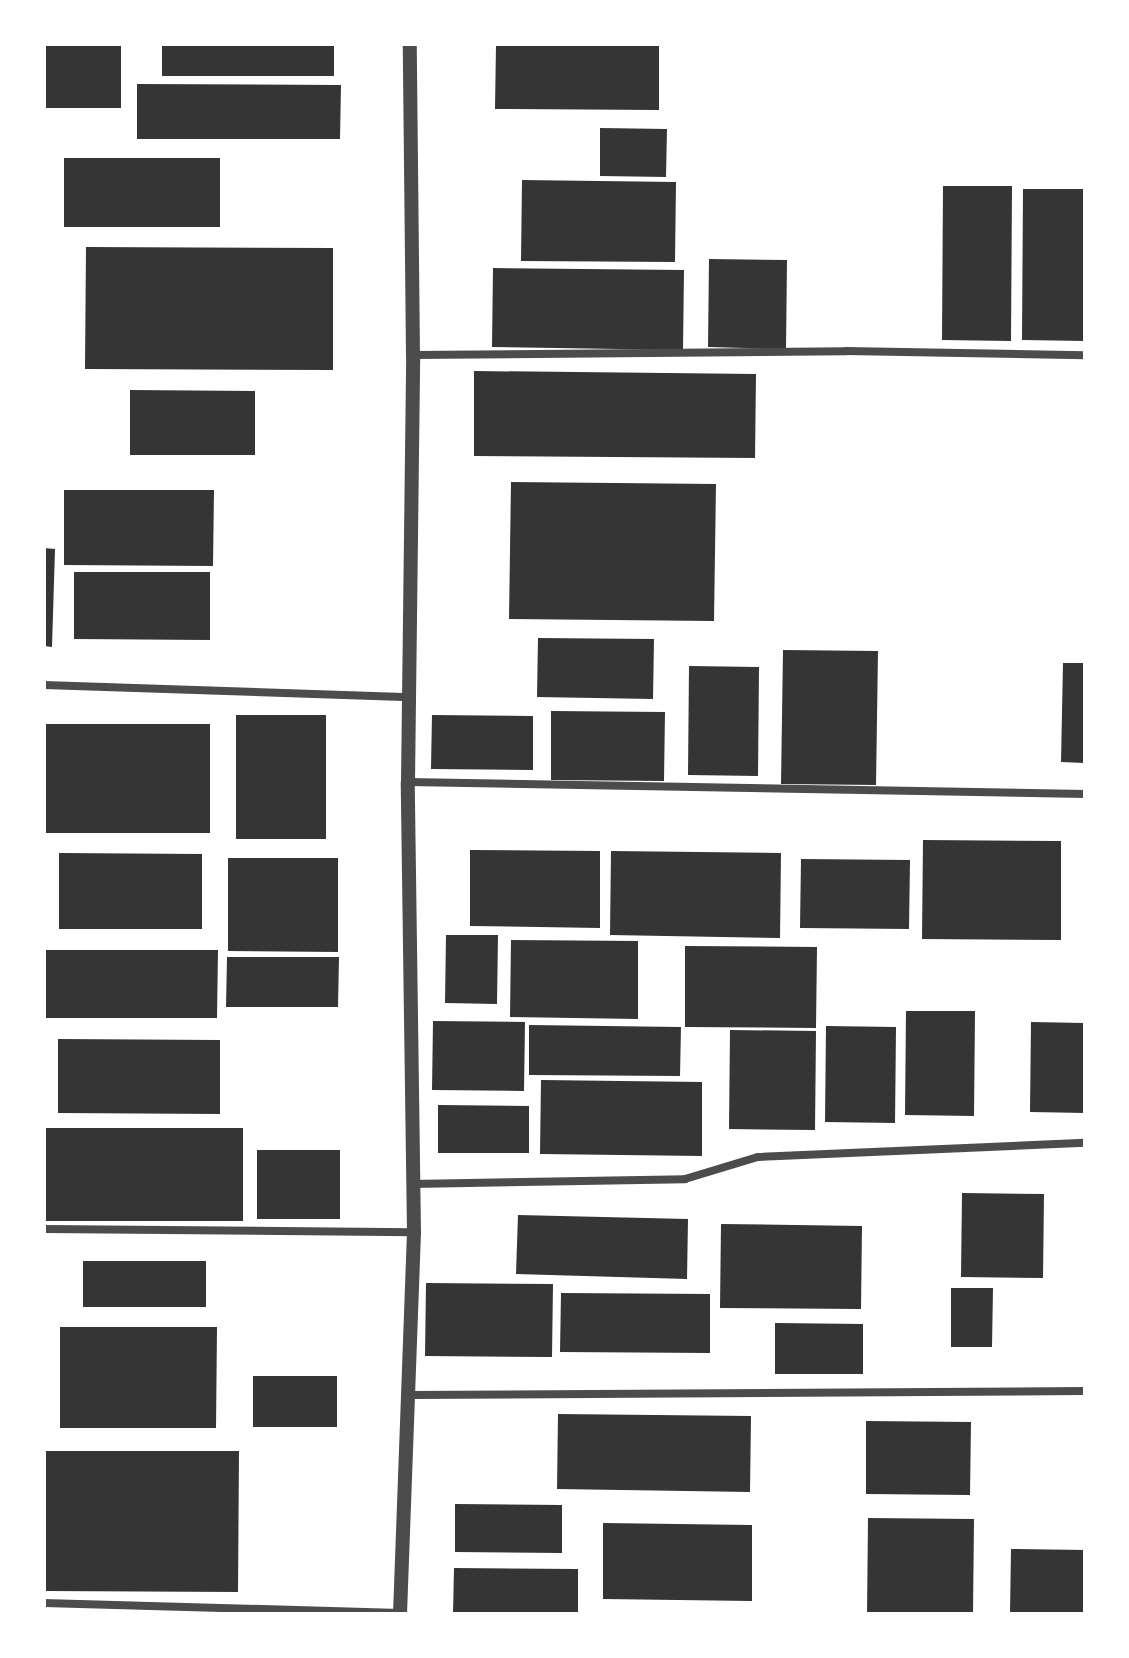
<!DOCTYPE html>
<html>
<head>
<meta charset="utf-8">
<style>
  body { margin:0 }
  #map { position:relative; width:1129px; height:1658px; overflow:hidden; background:#fff; font-family:"Archivo Narrow",sans-serif }
  div>[style] { position:absolute }
  .building>* { inset:0; background:#353535 }
  .minor>* { height:8px; margin:-4px; padding:0 4px; transform-origin:4px; border-radius:4px; background:#4c4c4c }
  .tertiary>* { height:14px; margin:-7px; padding:0 7px; transform-origin:7px; border-radius:7px; background:#4c4c4c }
  span { translate:-50% -50%; white-space:nowrap; text-align:center; line-height:1.15; -webkit-text-stroke:7px #fff; paint-order:stroke }
  .frame { position:absolute; inset:0; border:46px solid #fff; pointer-events:none }
</style>
</head>
<body>
<div id="map">
  <div class="building">
    <div style="clip-path:polygon(44px 44px,121px 44px,121px 108px,44px 108px)"></div>
    <div style="clip-path:polygon(162px 44px,334px 44px,334px 76px,162px 76px)"></div>
    <div style="clip-path:polygon(496px 44px,659px 44px,659px 110px,495px 109px)"></div>
    <div style="clip-path:polygon(137px 84px,341px 85px,340px 139px,137px 139px)"></div>
    <div style="clip-path:polygon(600px 128px,667px 129px,666px 177px,600px 176px)"></div>
    <div style="clip-path:polygon(64px 158px,220px 158px,220px 227px,64px 227px)"></div>
    <div style="clip-path:polygon(522px 180px,676px 182px,675px 262px,521px 261px)"></div>
    <div style="clip-path:polygon(943px 186px,1012px 186px,1011px 341px,942px 340px)"></div>
    <div style="clip-path:polygon(1023px 189px,1085px 189px,1085px 341px,1022px 340px)"></div>
    <div style="clip-path:polygon(86px 247px,333px 248px,333px 370px,85px 369px)"></div>
    <div style="clip-path:polygon(709px 259px,787px 260px,786px 349px,708px 347px)"></div>
    <div style="clip-path:polygon(493px 268px,684px 270px,683px 350px,492px 347px)"></div>
    <div style="clip-path:polygon(474px 371px,756px 374px,755px 458px,474px 456px)"></div>
    <div style="clip-path:polygon(130px 390px,255px 391px,255px 455px,130px 455px)"></div>
    <div style="clip-path:polygon(511px 482px,716px 484px,714px 621px,509px 619px)"></div>
    <div style="clip-path:polygon(64px 490px,214px 490px,213px 566px,64px 565px)"></div>
    <div style="clip-path:polygon(44px 548px,55px 549px,52px 647px,44px 646px)"></div>
    <div style="clip-path:polygon(74px 572px,210px 572px,210px 640px,74px 639px)"></div>
    <div style="clip-path:polygon(538px 638px,654px 639px,653px 699px,537px 697px)"></div>
    <div style="clip-path:polygon(783px 650px,878px 651px,876px 785px,781px 784px)"></div>
    <div style="clip-path:polygon(1063px 663px,1085px 663px,1085px 763px,1061px 762px)"></div>
    <div style="clip-path:polygon(689px 666px,759px 667px,758px 776px,688px 775px)"></div>
    <div style="clip-path:polygon(551px 711px,665px 712px,664px 781px,551px 780px)"></div>
    <div style="clip-path:polygon(236px 715px,326px 715px,326px 839px,236px 839px)"></div>
    <div style="clip-path:polygon(432px 715px,533px 716px,533px 770px,431px 769px)"></div>
    <div style="clip-path:polygon(44px 724px,210px 724px,210px 833px,44px 833px)"></div>
    <div style="clip-path:polygon(923px 840px,1061px 841px,1061px 940px,922px 939px)"></div>
    <div style="clip-path:polygon(470px 850px,600px 851px,600px 928px,470px 926px)"></div>
    <div style="clip-path:polygon(611px 851px,781px 853px,780px 938px,610px 935px)"></div>
    <div style="clip-path:polygon(59px 853px,202px 854px,202px 929px,59px 929px)"></div>
    <div style="clip-path:polygon(228px 858px,338px 858px,338px 952px,228px 951px)"></div>
    <div style="clip-path:polygon(801px 859px,910px 860px,909px 929px,800px 928px)"></div>
    <div style="clip-path:polygon(446px 935px,498px 935px,497px 1004px,445px 1003px)"></div>
    <div style="clip-path:polygon(511px 940px,638px 941px,638px 1019px,510px 1017px)"></div>
    <div style="clip-path:polygon(685px 946px,817px 947px,816px 1028px,685px 1027px)"></div>
    <div style="clip-path:polygon(44px 950px,218px 950px,217px 1018px,44px 1018px)"></div>
    <div style="clip-path:polygon(227px 957px,339px 957px,338px 1007px,226px 1007px)"></div>
    <div style="clip-path:polygon(906px 1011px,975px 1011px,974px 1116px,905px 1115px)"></div>
    <div style="clip-path:polygon(433px 1021px,525px 1022px,524px 1091px,432px 1090px)"></div>
    <div style="clip-path:polygon(1031px 1022px,1085px 1023px,1085px 1113px,1030px 1112px)"></div>
    <div style="clip-path:polygon(529px 1025px,681px 1027px,680px 1076px,529px 1075px)"></div>
    <div style="clip-path:polygon(826px 1026px,896px 1027px,895px 1123px,825px 1122px)"></div>
    <div style="clip-path:polygon(730px 1030px,816px 1031px,815px 1130px,729px 1129px)"></div>
    <div style="clip-path:polygon(58px 1039px,220px 1040px,220px 1114px,58px 1113px)"></div>
    <div style="clip-path:polygon(541px 1080px,702px 1082px,702px 1156px,540px 1154px)"></div>
    <div style="clip-path:polygon(438px 1105px,529px 1106px,529px 1153px,438px 1153px)"></div>
    <div style="clip-path:polygon(44px 1128px,243px 1128px,243px 1221px,44px 1221px)"></div>
    <div style="clip-path:polygon(257px 1150px,340px 1150px,340px 1219px,257px 1219px)"></div>
    <div style="clip-path:polygon(962px 1193px,1044px 1194px,1043px 1278px,961px 1277px)"></div>
    <div style="clip-path:polygon(518px 1215px,688px 1219px,687px 1279px,516px 1274px)"></div>
    <div style="clip-path:polygon(721px 1224px,862px 1226px,861px 1309px,720px 1308px)"></div>
    <div style="clip-path:polygon(83px 1261px,206px 1261px,206px 1307px,83px 1307px)"></div>
    <div style="clip-path:polygon(426px 1283px,553px 1284px,552px 1357px,425px 1356px)"></div>
    <div style="clip-path:polygon(951px 1288px,993px 1288px,992px 1347px,951px 1347px)"></div>
    <div style="clip-path:polygon(561px 1293px,710px 1294px,710px 1353px,560px 1352px)"></div>
    <div style="clip-path:polygon(775px 1323px,863px 1324px,863px 1374px,775px 1374px)"></div>
    <div style="clip-path:polygon(60px 1327px,217px 1327px,216px 1428px,60px 1428px)"></div>
    <div style="clip-path:polygon(253px 1376px,337px 1376px,337px 1427px,253px 1427px)"></div>
    <div style="clip-path:polygon(558px 1414px,751px 1416px,750px 1492px,557px 1489px)"></div>
    <div style="clip-path:polygon(866px 1421px,971px 1422px,970px 1495px,866px 1494px)"></div>
    <div style="clip-path:polygon(44px 1451px,239px 1451px,238px 1592px,44px 1591px)"></div>
    <div style="clip-path:polygon(455px 1504px,562px 1505px,562px 1553px,455px 1552px)"></div>
    <div style="clip-path:polygon(868px 1518px,974px 1519px,973px 1614px,867px 1614px)"></div>
    <div style="clip-path:polygon(603px 1523px,752px 1525px,752px 1601px,603px 1599px)"></div>
    <div style="clip-path:polygon(1011px 1549px,1085px 1550px,1085px 1614px,1010px 1614px)"></div>
    <div style="clip-path:polygon(454px 1568px,578px 1569px,578px 1614px,453px 1614px)"></div>
  </div>
  <div class="minor">
    <div style="left:413px;top:355px;width:433px;rotate:-0.5deg"></div>
    <div style="left:846px;top:351px;width:239px;rotate:1deg"></div>
    <div style="left:44px;top:685px;width:367px;rotate:1.9deg"></div>
    <div style="left:408px;top:782px;width:677px;rotate:1.02deg"></div>
    <div style="left:411px;top:1184px;width:274px;rotate:-1deg"></div>
    <div style="left:685px;top:1179px;width:76px;rotate:-16.8deg"></div>
    <div style="left:758px;top:1157px;width:327px;rotate:-2.5deg"></div>
    <div style="left:44px;top:1229px;width:370px;rotate:0.5deg"></div>
    <div style="left:411px;top:1395px;width:674px;rotate:-0.34deg"></div>
    <div style="left:44px;top:1603px;width:356px;rotate:1.6deg"></div>
  </div>
  <div class="tertiary">
    <div style="left:400px;top:1614px;width:382px;rotate:-87.9deg"></div>
    <div style="left:414px;top:1232px;width:450px;rotate:-90.8deg"></div>
    <div style="left:408px;top:782px;width:427px;rotate:-89.3deg"></div>
    <div style="left:413px;top:355px;width:311px;rotate:-90.6deg"></div>
  </div>
  <div class="frame"></div>
</div>
</body>
</html>
